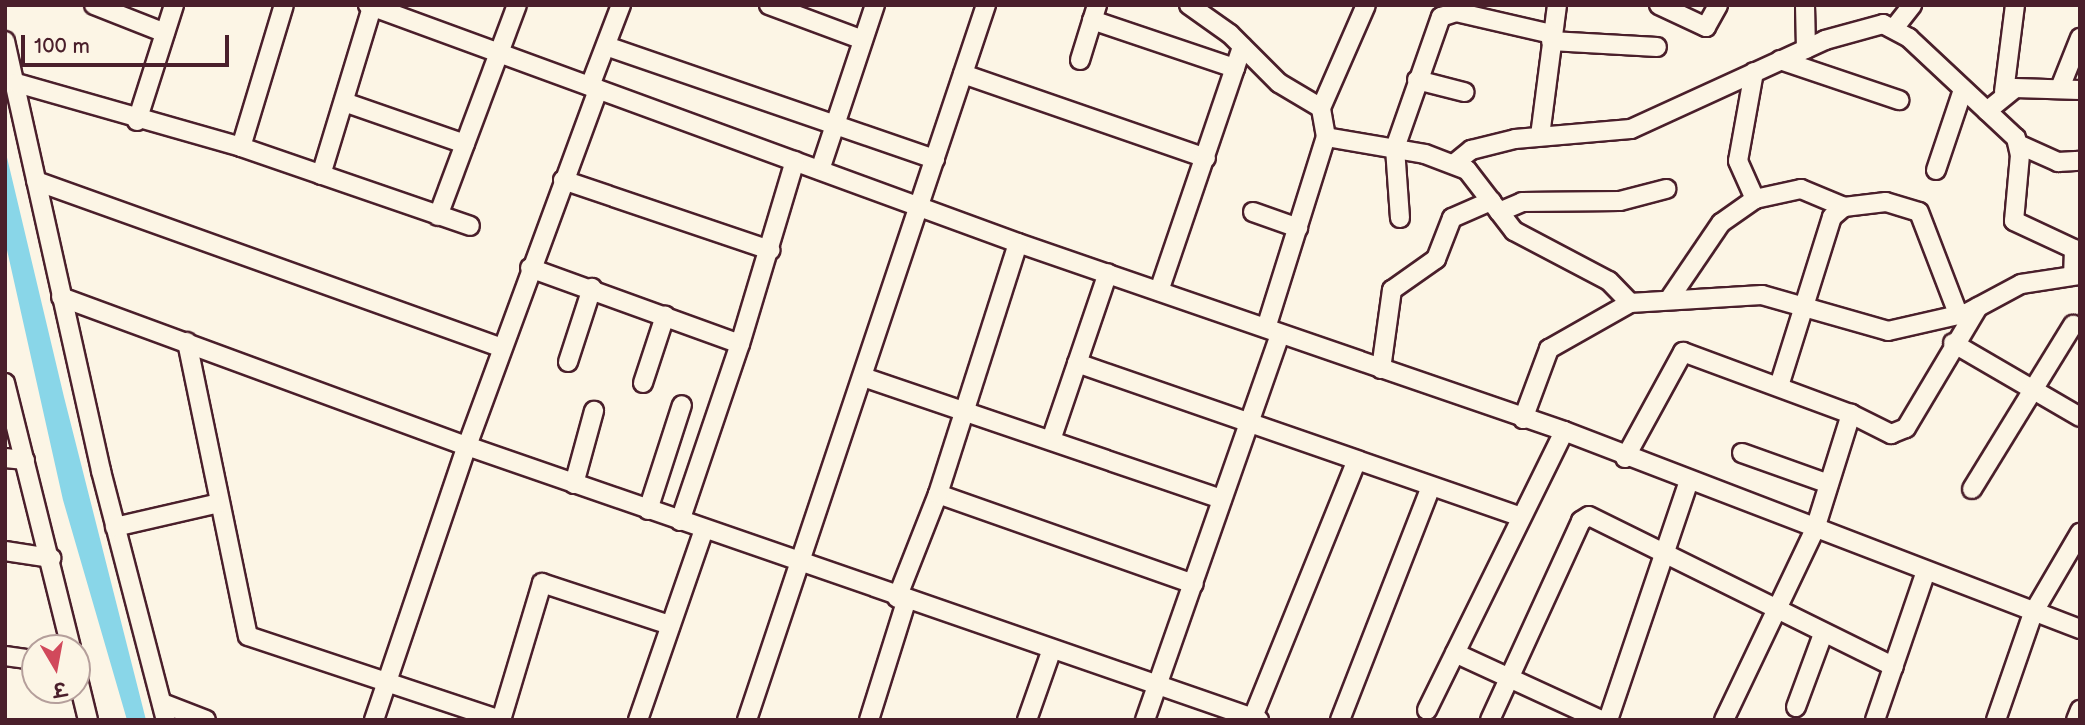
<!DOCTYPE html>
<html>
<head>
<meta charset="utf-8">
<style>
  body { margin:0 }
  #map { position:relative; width:2085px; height:725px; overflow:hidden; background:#fcf5e5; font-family:"Balsamiq Sans","Playpen Sans Deva",sans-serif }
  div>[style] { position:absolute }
  .water>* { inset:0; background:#89d6e8 }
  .roads { filter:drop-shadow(2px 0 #4a1f2b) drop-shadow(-2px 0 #4a1f2b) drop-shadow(0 2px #4a1f2b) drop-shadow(0 -2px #4a1f2b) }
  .minor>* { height:18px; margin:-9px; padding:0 9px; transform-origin:9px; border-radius:9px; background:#fcf5e5 }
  span { translate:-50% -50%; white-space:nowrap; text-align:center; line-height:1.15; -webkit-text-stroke:7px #fcf5e5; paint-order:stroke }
  .frame { position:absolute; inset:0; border:7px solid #4a1f2b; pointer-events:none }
  .north { position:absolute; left:21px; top:634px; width:70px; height:70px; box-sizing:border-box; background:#fcf5e5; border:2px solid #b59f9b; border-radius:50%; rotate:170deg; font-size:19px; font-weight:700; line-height:28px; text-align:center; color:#4a1f2b }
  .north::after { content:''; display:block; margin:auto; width:24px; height:32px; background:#d1495b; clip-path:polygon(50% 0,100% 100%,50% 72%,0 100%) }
  .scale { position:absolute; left:21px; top:35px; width:208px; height:32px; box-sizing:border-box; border:4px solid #4a1f2b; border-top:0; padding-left:9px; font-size:21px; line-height:24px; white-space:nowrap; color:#4a1f2b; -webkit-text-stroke:5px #fcf5e5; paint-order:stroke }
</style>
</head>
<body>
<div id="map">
  <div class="water">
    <div style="clip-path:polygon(5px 149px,64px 397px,146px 720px,127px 720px,63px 500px,5px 241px)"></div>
  </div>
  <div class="roads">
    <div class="minor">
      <div style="left:94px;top:5px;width:76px;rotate:21.5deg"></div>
      <div style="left:368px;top:5px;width:692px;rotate:20.11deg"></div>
      <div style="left:1018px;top:243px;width:577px;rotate:19deg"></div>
      <div style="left:1564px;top:431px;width:553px;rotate:20.99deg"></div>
      <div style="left:769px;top:5px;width:100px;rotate:20.4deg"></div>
      <div style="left:1189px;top:5px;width:50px;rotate:35.3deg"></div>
      <div style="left:1230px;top:34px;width:69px;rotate:45deg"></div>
      <div style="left:1279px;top:83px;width:49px;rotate:30.8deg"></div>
      <div style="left:1659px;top:5px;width:52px;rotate:25.1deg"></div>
      <div style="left:1706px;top:27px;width:25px;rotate:-61deg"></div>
      <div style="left:1805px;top:5px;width:44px;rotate:88.7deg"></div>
      <div style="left:1092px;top:20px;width:151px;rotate:18.6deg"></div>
      <div style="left:1895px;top:27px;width:28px;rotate:-52deg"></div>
      <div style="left:5px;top:41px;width:441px;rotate:77.4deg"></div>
      <div style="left:101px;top:471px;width:257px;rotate:75.4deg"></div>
      <div style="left:1551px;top:41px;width:106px;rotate:3.2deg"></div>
      <div style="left:606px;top:46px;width:348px;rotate:19deg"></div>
      <div style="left:1080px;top:60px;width:58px;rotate:-72.8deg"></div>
      <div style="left:1780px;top:60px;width:126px;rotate:18.6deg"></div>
      <div style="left:1754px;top:72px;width:90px;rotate:100.2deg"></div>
      <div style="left:1738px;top:161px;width:42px;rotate:65.9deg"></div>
      <div style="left:963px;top:74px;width:257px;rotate:19.1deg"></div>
      <div style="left:1417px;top:80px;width:49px;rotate:14.3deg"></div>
      <div style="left:17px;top:83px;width:233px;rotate:15.9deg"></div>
      <div style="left:241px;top:147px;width:242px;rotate:19deg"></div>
      <div style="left:590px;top:86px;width:87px;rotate:-69.1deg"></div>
      <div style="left:2060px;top:88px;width:54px;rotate:-68.2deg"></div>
      <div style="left:2004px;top:92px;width:88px;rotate:-82.8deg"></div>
      <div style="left:344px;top:102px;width:128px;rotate:19.1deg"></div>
      <div style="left:1987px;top:111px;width:36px;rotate:-39deg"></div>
      <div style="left:2015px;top:88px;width:65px;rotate:1.8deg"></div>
      <div style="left:137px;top:121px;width:122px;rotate:-72.3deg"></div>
      <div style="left:1540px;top:136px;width:132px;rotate:-82.6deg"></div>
      <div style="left:1326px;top:137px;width:100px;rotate:9.7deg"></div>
      <div style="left:1425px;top:154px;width:45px;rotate:20.9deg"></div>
      <div style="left:1467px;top:170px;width:77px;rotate:52.4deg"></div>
      <div style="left:1514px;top:231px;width:107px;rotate:27.8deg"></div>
      <div style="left:1609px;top:281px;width:30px;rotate:46deg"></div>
      <div style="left:2020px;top:145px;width:42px;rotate:24.1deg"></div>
      <div style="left:2058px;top:162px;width:22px;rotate:-3deg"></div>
      <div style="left:241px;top:147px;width:148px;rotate:-73.2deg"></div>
      <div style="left:1455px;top:163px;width:21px;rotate:-39deg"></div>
      <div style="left:1471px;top:150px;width:45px;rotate:-14deg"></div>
      <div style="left:1515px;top:139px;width:116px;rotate:-4.9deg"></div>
      <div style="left:1631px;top:129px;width:213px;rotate:-24.6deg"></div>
      <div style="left:1825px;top:40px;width:60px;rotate:-15.4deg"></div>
      <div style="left:1883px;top:24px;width:30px;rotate:28deg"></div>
      <div style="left:1909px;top:38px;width:146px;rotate:43.1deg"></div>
      <div style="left:2016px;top:138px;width:17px;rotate:77deg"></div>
      <div style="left:2020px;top:155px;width:66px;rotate:95.2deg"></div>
      <div style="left:2014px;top:221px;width:66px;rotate:25deg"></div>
      <div style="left:2074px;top:249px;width:26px;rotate:92deg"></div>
      <div style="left:820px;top:170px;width:174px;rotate:-71.6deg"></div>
      <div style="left:1936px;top:170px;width:84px;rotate:-71.4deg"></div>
      <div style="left:321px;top:175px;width:176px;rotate:-73.1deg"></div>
      <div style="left:563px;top:180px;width:219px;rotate:18.7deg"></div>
      <div style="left:36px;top:181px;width:492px;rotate:19.7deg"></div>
      <div style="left:1253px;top:212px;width:48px;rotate:19.6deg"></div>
      <div style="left:1499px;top:212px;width:25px;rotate:-23deg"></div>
      <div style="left:1522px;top:202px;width:98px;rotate:-0.6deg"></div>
      <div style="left:1620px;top:201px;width:48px;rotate:-14.6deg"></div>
      <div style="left:438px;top:216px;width:225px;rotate:-69.5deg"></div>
      <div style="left:1400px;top:218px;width:70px;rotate:-94.1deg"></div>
      <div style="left:1395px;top:148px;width:139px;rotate:-70.7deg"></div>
      <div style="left:1441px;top:17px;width:16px;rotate:-18deg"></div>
      <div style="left:1456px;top:12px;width:98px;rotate:13deg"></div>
      <div style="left:530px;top:268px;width:223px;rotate:19.9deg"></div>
      <div style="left:740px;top:344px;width:191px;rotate:-73.3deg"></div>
      <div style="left:1159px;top:291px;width:258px;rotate:-71.2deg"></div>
      <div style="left:61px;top:297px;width:432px;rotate:20.2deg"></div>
      <div style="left:467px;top:446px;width:380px;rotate:-69.8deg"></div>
      <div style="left:1670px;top:298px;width:91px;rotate:-55.8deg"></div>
      <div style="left:1721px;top:223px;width:42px;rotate:-35.2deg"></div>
      <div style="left:1755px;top:199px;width:47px;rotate:-12.3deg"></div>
      <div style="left:1801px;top:189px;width:47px;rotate:22.7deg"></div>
      <div style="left:1266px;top:328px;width:200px;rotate:-72.6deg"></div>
      <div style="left:1326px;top:137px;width:29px;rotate:-100deg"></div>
      <div style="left:1321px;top:108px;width:112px;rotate:-66.4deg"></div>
      <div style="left:187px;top:342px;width:300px;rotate:78.3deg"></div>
      <div style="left:248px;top:636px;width:267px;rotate:18.4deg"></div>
      <div style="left:501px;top:720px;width:143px;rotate:-73.3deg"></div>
      <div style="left:542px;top:583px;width:135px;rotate:18.2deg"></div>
      <div style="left:1953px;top:343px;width:147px;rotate:30.2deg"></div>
      <div style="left:568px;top:362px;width:78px;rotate:-72deg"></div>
      <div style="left:1077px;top:363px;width:468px;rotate:19.1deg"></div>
      <div style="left:1381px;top:369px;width:80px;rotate:-82.1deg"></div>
      <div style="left:1392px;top:290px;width:54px;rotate:-35.2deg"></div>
      <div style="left:1436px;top:259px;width:44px;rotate:-68.7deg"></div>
      <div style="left:1452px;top:218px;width:43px;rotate:-23.6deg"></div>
      <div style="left:866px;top:378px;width:376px;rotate:18.8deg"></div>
      <div style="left:5px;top:383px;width:273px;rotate:76deg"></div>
      <div style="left:643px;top:383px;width:71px;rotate:-71.8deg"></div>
      <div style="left:1779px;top:386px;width:177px;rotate:-72.6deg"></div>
      <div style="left:1832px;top:217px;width:16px;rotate:-40deg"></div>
      <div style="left:1844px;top:207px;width:42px;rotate:-6.8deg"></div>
      <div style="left:1886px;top:202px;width:34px;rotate:17deg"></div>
      <div style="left:1919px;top:212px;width:111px;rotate:69deg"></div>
      <div style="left:1523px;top:419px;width:75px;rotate:-69.6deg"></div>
      <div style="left:1549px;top:349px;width:93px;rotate:-29.6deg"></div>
      <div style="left:1630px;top:303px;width:132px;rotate:-3.5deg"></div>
      <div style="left:1762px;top:295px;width:131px;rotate:15.9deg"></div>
      <div style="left:1888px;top:331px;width:81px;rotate:-12.8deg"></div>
      <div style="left:1967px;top:313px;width:61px;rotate:-28.2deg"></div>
      <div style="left:2021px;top:284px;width:60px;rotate:-8.7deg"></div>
      <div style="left:1051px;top:440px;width:176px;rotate:-71.2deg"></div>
      <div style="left:1742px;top:453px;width:92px;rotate:19.6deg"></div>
      <div style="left:5px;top:458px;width:20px;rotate:6deg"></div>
      <div style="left:1625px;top:458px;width:121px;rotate:-61.3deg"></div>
      <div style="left:1683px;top:352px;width:179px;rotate:20.3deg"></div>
      <div style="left:574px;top:484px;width:76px;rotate:-74.7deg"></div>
      <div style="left:1972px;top:489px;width:193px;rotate:-58.4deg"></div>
      <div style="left:938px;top:494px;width:271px;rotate:19.4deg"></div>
      <div style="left:648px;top:510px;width:110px;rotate:-72.1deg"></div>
      <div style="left:680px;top:521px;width:187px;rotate:-71.3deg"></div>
      <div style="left:115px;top:527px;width:107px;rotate:-13deg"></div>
      <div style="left:5px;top:551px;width:47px;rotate:8.7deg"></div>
      <div style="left:897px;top:598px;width:112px;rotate:-68.5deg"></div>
      <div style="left:938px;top:494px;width:263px;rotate:-72.3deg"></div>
      <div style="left:1455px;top:653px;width:161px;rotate:24.7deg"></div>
      <div style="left:5px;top:656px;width:30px;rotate:8deg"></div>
      <div style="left:77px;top:675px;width:46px;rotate:76.3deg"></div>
      <div style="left:162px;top:703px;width:47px;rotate:21.1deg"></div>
      <div style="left:1796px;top:707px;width:78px;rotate:-69.7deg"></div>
      <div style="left:1427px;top:710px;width:311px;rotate:-63.8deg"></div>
      <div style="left:1253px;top:717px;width:275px;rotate:-68deg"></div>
      <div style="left:374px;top:720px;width:289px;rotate:-71.3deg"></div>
      <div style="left:467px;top:446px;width:838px;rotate:19.08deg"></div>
      <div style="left:638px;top:720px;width:202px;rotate:-70.9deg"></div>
      <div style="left:747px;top:720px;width:754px;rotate:-71.52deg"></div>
      <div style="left:869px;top:720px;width:124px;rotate:-72.6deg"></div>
      <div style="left:1027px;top:720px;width:72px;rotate:-70.6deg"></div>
      <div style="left:1145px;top:720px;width:409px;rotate:-70.7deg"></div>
      <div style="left:1340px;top:720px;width:250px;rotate:-68.7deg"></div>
      <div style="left:1490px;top:720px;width:219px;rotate:-65.4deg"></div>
      <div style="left:1581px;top:521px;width:9px;rotate:-32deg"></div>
      <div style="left:1589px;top:516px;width:340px;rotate:26.3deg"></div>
      <div style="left:1608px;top:720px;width:250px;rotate:-71.3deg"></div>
      <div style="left:1724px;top:720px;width:212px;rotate:-64.5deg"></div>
      <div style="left:1815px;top:529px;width:121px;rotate:-72.6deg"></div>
      <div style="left:1851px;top:414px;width:45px;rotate:26.6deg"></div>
      <div style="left:1891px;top:434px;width:16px;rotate:-22deg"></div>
      <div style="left:1906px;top:428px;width:141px;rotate:-59.2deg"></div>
      <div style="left:1875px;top:720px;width:157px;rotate:-71.1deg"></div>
      <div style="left:1996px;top:720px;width:113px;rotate:-70.9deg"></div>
      <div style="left:2033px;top:613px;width:93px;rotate:-59.6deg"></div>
      <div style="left:2076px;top:720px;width:11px;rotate:-68deg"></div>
    </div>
  </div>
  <div class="frame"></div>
  <div class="north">उ</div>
  <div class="scale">100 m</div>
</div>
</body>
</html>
